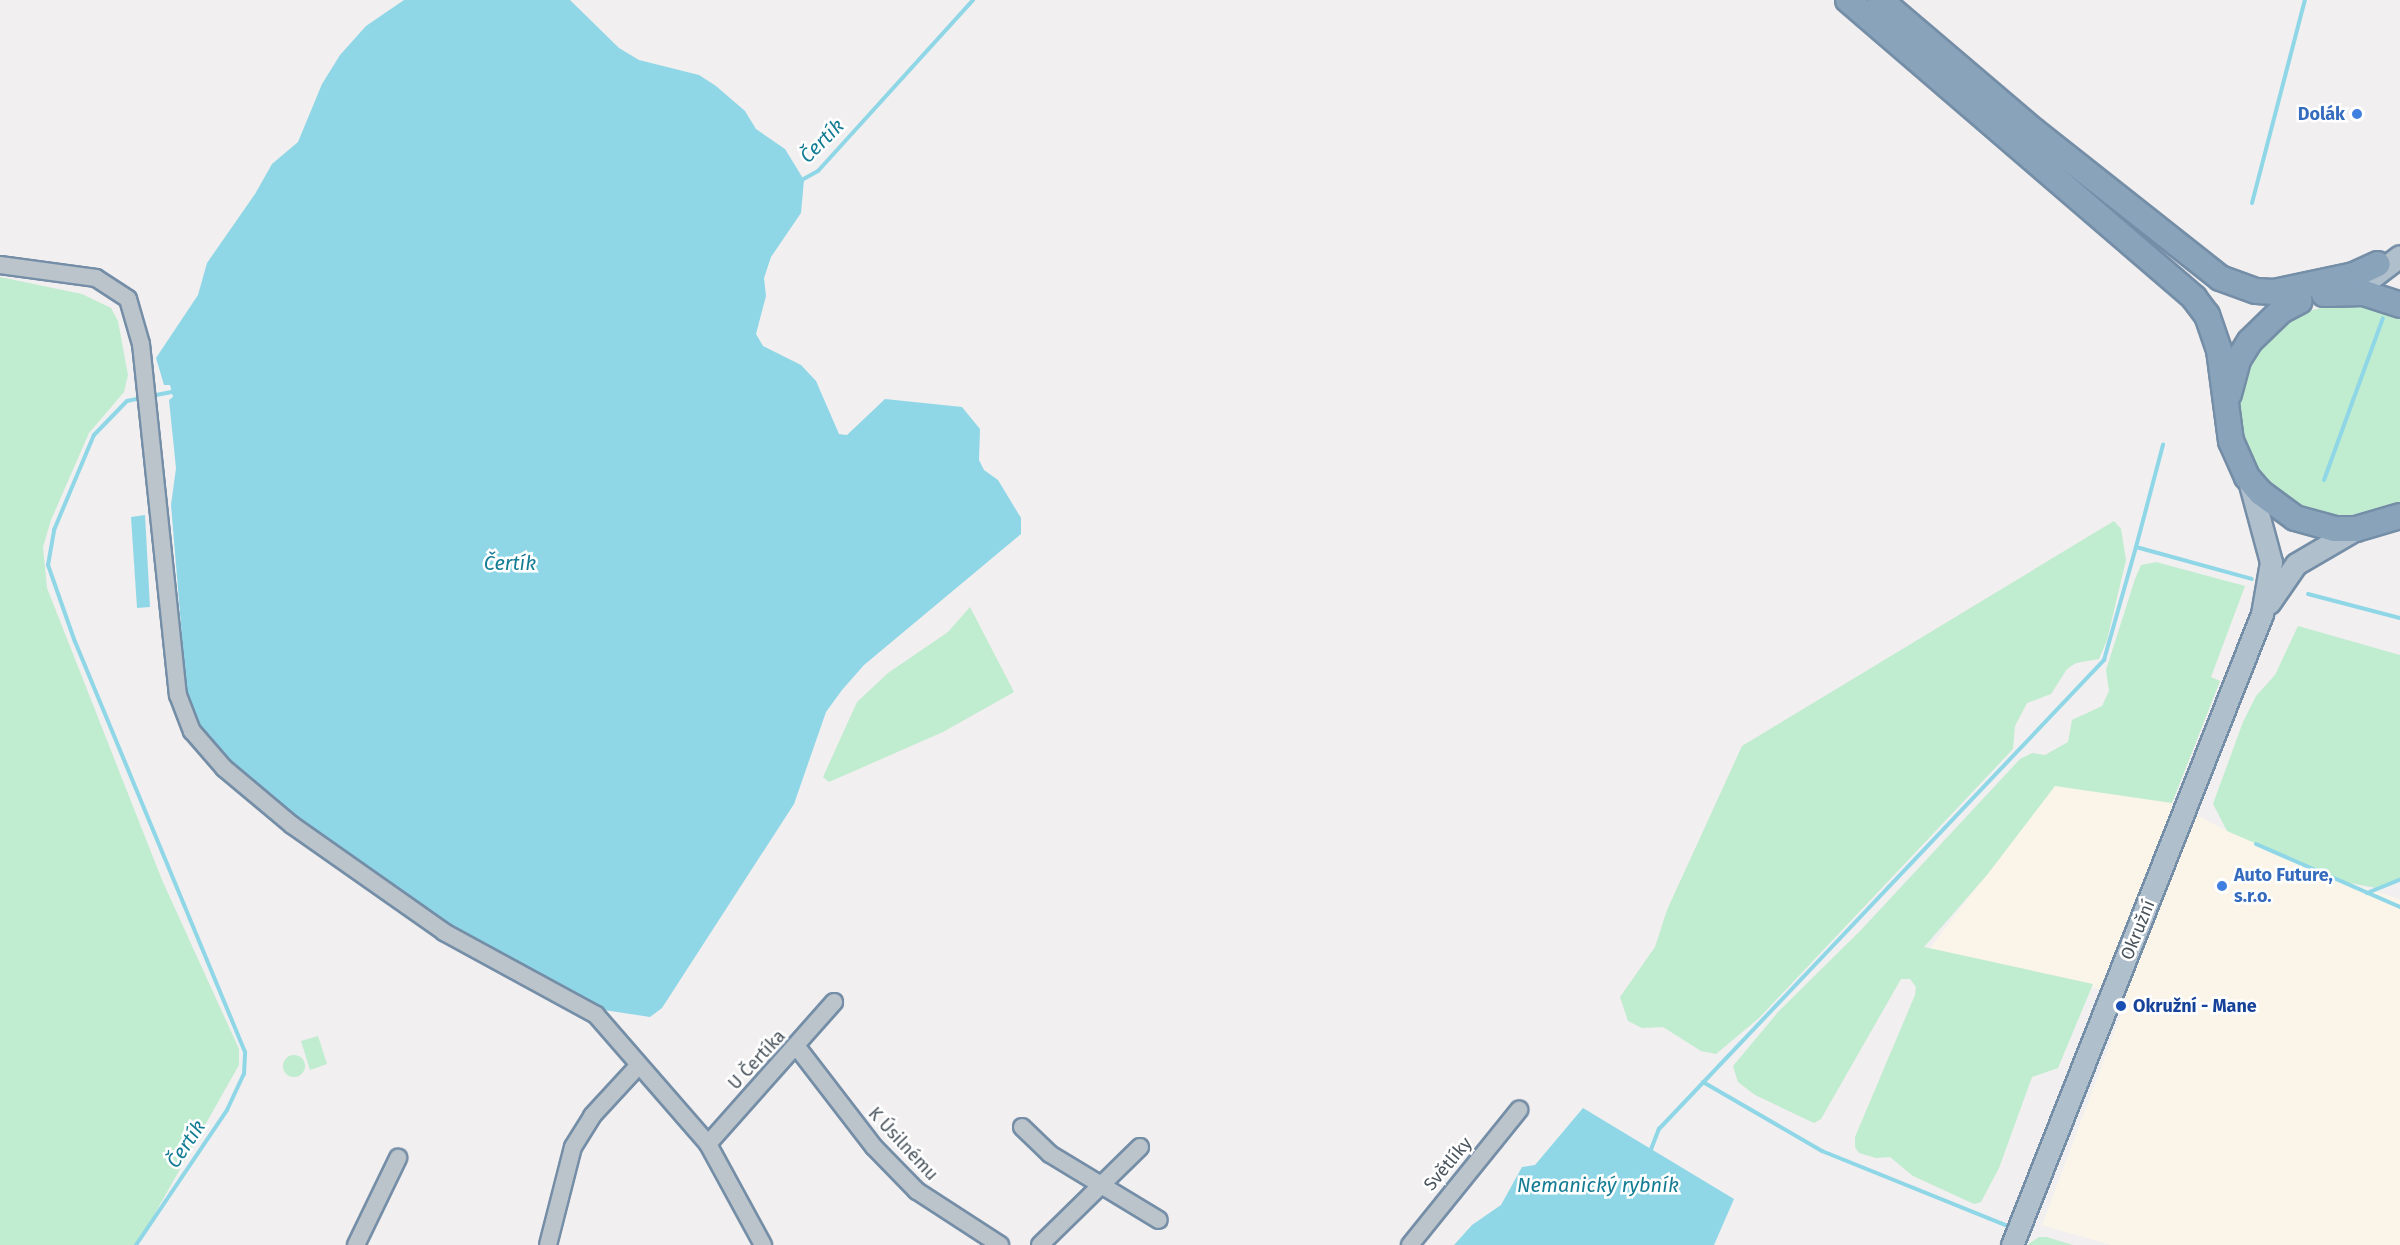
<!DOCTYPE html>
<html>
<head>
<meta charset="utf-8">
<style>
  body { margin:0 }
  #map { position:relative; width:2400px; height:1245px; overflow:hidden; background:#f1efef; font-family:"Fira Sans",sans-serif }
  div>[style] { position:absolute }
  .commercial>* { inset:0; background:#fbf5e9 }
  .green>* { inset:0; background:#c0ecd0 }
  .round { border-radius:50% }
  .water>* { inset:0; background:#8fd7e7 }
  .stream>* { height:4px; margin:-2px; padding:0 2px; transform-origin:2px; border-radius:2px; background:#8fd7e7 }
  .roads { filter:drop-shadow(2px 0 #758ea7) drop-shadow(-2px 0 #758ea7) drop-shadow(0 2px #758ea7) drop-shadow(0 -2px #758ea7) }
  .minor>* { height:16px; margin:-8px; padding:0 8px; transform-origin:8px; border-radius:8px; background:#bbc4cb }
  .major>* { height:21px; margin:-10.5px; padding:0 10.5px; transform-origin:10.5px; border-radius:10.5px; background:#b0bfcc }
  .highway>* { height:24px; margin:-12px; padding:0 12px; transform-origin:12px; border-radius:12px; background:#89a3bb }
  .dots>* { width:16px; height:16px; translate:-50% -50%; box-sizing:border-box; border:3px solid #fff; border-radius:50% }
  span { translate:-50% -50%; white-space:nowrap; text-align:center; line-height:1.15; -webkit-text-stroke:5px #fff; paint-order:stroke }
  .shop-label { font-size:18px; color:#366cbe; font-weight:700 }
  .right { translate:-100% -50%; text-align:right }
  .left { translate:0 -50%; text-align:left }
  .street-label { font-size:18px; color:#48535b }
  .transit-label { font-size:18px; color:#164399; font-weight:700 }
  .water-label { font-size:20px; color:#147d94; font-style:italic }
</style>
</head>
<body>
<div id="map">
  <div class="commercial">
    <div style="clip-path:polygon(2061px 784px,2168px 800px,2227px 831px,2344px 882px,2400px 899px,2400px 1245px,2111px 1245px,2042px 1225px,2127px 998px,2092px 987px,2093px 984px,1930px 948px,2055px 786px)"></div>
  </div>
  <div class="green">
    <div style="clip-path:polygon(0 277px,82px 294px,111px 308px,118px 321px,128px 375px,124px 392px,89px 433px,51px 520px,43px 547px,47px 588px,162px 880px,239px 1049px,239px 1065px,137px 1245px,0 1245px)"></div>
    <div style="clip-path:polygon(2347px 302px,2372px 306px,2400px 318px,2400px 506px,2365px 520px,2317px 518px,2275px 497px,2246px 459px,2235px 412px,2246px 365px,2277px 326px,2299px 313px)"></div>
    <div style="clip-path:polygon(2114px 521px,2121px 529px,2126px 560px,2107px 640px,2099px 659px,2076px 663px,2067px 669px,2051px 694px,2027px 703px,2015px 726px,2013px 749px,1759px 1018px,1716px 1054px,1701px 1051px,1663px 1027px,1642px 1028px,1628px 1021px,1620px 997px,1655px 947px,1667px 910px,1742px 746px)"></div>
    <div style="clip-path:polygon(2156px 562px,2245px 586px,2211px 677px,2220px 681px,2172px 803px,2055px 786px,1987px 875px,1924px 947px,2093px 984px,2058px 1068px,2032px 1077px,1999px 1168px,1981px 1202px,1974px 1204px,1913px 1176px,1890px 1157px,1876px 1158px,1859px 1153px,1855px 1147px,1855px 1137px,1915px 995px,1916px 987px,1910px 979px,1901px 979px,1821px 1119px,1814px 1123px,1755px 1095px,1738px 1082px,1733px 1066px,1779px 1011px,1861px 930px,2020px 759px,2032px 753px,2045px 755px,2068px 742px,2072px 720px,2102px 706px,2109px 691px,2106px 670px,2135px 579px,2141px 565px)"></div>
    <div style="clip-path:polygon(970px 607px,1014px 692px,943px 732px,829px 782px,823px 777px,857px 702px,888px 673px,948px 632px)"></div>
    <div style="clip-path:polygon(2298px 626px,2400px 655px,2400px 879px,2376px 888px,2345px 882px,2227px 831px,2213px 804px,2243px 722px,2256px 696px,2275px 675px)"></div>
    <div style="clip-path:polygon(318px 1036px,327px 1064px,310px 1070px,301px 1041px)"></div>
    <div class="round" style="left:283px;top:1055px;width:22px;height:22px"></div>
    <div style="clip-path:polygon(2039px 1237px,2046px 1237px,2073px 1245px,2027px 1245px)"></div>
  </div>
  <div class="water">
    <div style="clip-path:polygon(404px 0,570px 0,619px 48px,639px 60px,699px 75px,716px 86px,745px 111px,756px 129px,785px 149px,804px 180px,801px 213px,771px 257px,764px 278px,766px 296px,756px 334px,763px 346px,801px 365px,816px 381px,839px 434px,847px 435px,885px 399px,962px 407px,980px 429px,979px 460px,984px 470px,998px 480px,1021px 518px,1021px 534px,864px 665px,842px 690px,826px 712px,794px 804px,662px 1008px,650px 1017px,604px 1010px,411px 902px,244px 776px,194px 719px,187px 697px,171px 505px,176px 468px,169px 400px,173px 397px,170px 385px,164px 385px,156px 358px,198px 295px,207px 263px,255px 194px,272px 164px,298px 142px,322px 84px,340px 55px,366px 26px)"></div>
    <div style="clip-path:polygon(145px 515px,150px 607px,137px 608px,131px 517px)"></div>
    <div style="clip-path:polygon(1583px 1108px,1734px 1199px,1714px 1245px,1454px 1245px,1472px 1225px,1501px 1205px,1522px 1167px,1535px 1165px)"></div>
  </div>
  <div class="stream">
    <div style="left:800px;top:181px;width:21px;rotate:-29deg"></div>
    <div style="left:818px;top:171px;width:231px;rotate:-47.8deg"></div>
    <div style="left:2252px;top:203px;width:210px;rotate:-75.4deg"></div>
    <div style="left:151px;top:396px;width:25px;rotate:-11deg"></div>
    <div style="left:2324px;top:480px;width:172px;rotate:-70deg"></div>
    <div style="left:2136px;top:547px;width:106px;rotate:-75.2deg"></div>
    <div style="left:2308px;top:594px;width:95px;rotate:14.6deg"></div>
    <div style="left:2256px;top:844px;width:157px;rotate:23.6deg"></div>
    <div style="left:2367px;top:893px;width:35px;rotate:-22deg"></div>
    <div style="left:1703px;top:1082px;width:138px;rotate:30.1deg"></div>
    <div style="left:1822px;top:1151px;width:206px;rotate:22deg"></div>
    <div style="left:1650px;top:1152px;width:25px;rotate:-69deg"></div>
    <div style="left:1659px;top:1129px;width:647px;rotate:-46.5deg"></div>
    <div style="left:2104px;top:660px;width:117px;rotate:-74.2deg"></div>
    <div style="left:2136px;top:547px;width:120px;rotate:15.4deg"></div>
    <div style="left:136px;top:1245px;width:163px;rotate:-56deg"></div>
    <div style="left:227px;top:1110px;width:40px;rotate:-65deg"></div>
    <div style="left:244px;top:1074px;width:22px;rotate:-87deg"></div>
    <div style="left:245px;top:1052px;width:444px;rotate:-112.5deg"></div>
    <div style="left:75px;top:642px;width:82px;rotate:-109.3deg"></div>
    <div style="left:48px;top:565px;width:36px;rotate:-80deg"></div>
    <div style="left:54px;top:530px;width:103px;rotate:-67.2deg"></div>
    <div style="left:94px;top:435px;width:47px;rotate:-45.9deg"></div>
    <div style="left:127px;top:401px;width:14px;rotate:-12deg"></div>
  </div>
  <div class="roads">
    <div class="minor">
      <div style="left:0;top:265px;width:97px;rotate:7.7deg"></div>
      <div style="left:96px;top:278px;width:38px;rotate:33deg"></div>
      <div style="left:128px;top:299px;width:47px;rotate:73.9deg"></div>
      <div style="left:141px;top:344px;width:353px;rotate:84deg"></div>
      <div style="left:178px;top:695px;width:39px;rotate:69deg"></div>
      <div style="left:192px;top:731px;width:49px;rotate:49.1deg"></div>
      <div style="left:224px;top:768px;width:89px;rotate:40deg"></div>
      <div style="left:292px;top:825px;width:186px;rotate:35.1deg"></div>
      <div style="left:444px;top:932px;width:173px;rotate:28.6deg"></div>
      <div style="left:596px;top:1015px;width:171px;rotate:49deg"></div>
      <div style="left:708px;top:1144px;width:115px;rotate:61.4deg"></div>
      <div style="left:797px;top:1047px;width:126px;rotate:52.4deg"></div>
      <div style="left:874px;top:1147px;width:62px;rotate:45.7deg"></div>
      <div style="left:917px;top:1191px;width:99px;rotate:33deg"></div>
      <div style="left:1022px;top:1127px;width:39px;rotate:44deg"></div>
      <div style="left:1050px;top:1154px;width:127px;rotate:31.2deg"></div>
      <div style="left:708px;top:1144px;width:190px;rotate:-48.4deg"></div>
      <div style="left:356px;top:1245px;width:97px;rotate:-64.2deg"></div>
      <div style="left:548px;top:1245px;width:101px;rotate:-75.7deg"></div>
      <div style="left:573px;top:1147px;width:36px;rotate:-58deg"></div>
      <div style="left:592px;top:1116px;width:69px;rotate:-47.3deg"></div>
      <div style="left:1040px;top:1245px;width:140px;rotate:-44.4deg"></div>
      <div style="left:1410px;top:1245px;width:174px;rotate:-51.1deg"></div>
    </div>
    <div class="major">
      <div style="left:2367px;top:281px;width:41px;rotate:-37.1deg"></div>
      <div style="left:2269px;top:603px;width:47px;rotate:-55.3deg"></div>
      <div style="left:2296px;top:564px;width:69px;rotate:-30.3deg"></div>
      <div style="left:2012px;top:1245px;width:679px;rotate:-68.39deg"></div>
      <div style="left:2262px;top:614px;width:53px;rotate:-80.2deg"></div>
      <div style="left:2271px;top:562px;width:88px;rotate:-105.1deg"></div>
    </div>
    <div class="highway">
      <div style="left:1848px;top:0;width:457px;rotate:40.7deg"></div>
      <div style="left:2194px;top:298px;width:21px;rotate:53deg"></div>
      <div style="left:2207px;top:315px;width:37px;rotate:71deg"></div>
      <div style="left:2219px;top:350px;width:92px;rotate:82.5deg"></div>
      <div style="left:2231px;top:441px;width:39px;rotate:66deg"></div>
      <div style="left:2247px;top:477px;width:21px;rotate:49deg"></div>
      <div style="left:2261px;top:493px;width:42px;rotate:36.3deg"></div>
      <div style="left:2295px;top:518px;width:41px;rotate:15.4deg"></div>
      <div style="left:2335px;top:529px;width:21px"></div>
      <div style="left:2356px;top:529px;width:46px;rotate:-16.5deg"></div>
      <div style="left:1880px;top:0;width:202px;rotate:40.4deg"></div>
      <div style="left:2034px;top:131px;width:237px;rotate:38.3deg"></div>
      <div style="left:2220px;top:278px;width:38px;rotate:20deg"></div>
      <div style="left:2256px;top:291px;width:18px;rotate:3deg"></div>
      <div style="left:2274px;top:292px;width:82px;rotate:-12deg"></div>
      <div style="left:2354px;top:275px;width:26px;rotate:-25deg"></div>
      <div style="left:2324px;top:294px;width:40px;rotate:-1.4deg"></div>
      <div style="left:2364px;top:293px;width:38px;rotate:18deg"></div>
      <div style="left:2229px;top:394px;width:35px;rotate:-75deg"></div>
      <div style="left:2238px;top:360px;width:22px;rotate:-58deg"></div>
      <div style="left:2250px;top:341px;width:43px;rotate:-44.1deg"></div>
      <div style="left:2281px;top:311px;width:21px;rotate:-28deg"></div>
    </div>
  </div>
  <div class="dots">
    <div style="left:2357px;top:114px;background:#3f7fe0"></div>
    <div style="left:2222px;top:886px;background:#3f7fe0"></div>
    <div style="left:2121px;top:1006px;background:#1a4fb4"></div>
  </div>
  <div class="shop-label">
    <span class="right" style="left:2345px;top:114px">Dolák</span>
    <span class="left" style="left:2234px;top:886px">Auto Future,<br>s.r.o.</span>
  </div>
  <div class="street-label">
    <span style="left:2138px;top:930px;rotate:-68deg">Okružní</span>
    <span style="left:757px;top:1060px;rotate:-47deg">U Čertíka</span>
    <span style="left:903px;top:1144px;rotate:47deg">K Úsilnému</span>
    <span style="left:1448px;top:1164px;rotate:-50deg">Světlíky</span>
  </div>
  <div class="transit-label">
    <span class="left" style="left:2133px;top:1006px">Okružní - Mane</span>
  </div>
  <div class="water-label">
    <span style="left:822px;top:141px;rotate:-45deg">Čertík</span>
    <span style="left:510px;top:563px">Čertík</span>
    <span style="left:186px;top:1144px;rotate:-56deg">Čertík</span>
    <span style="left:1598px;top:1185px">Nemanický rybník</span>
  </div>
</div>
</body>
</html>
